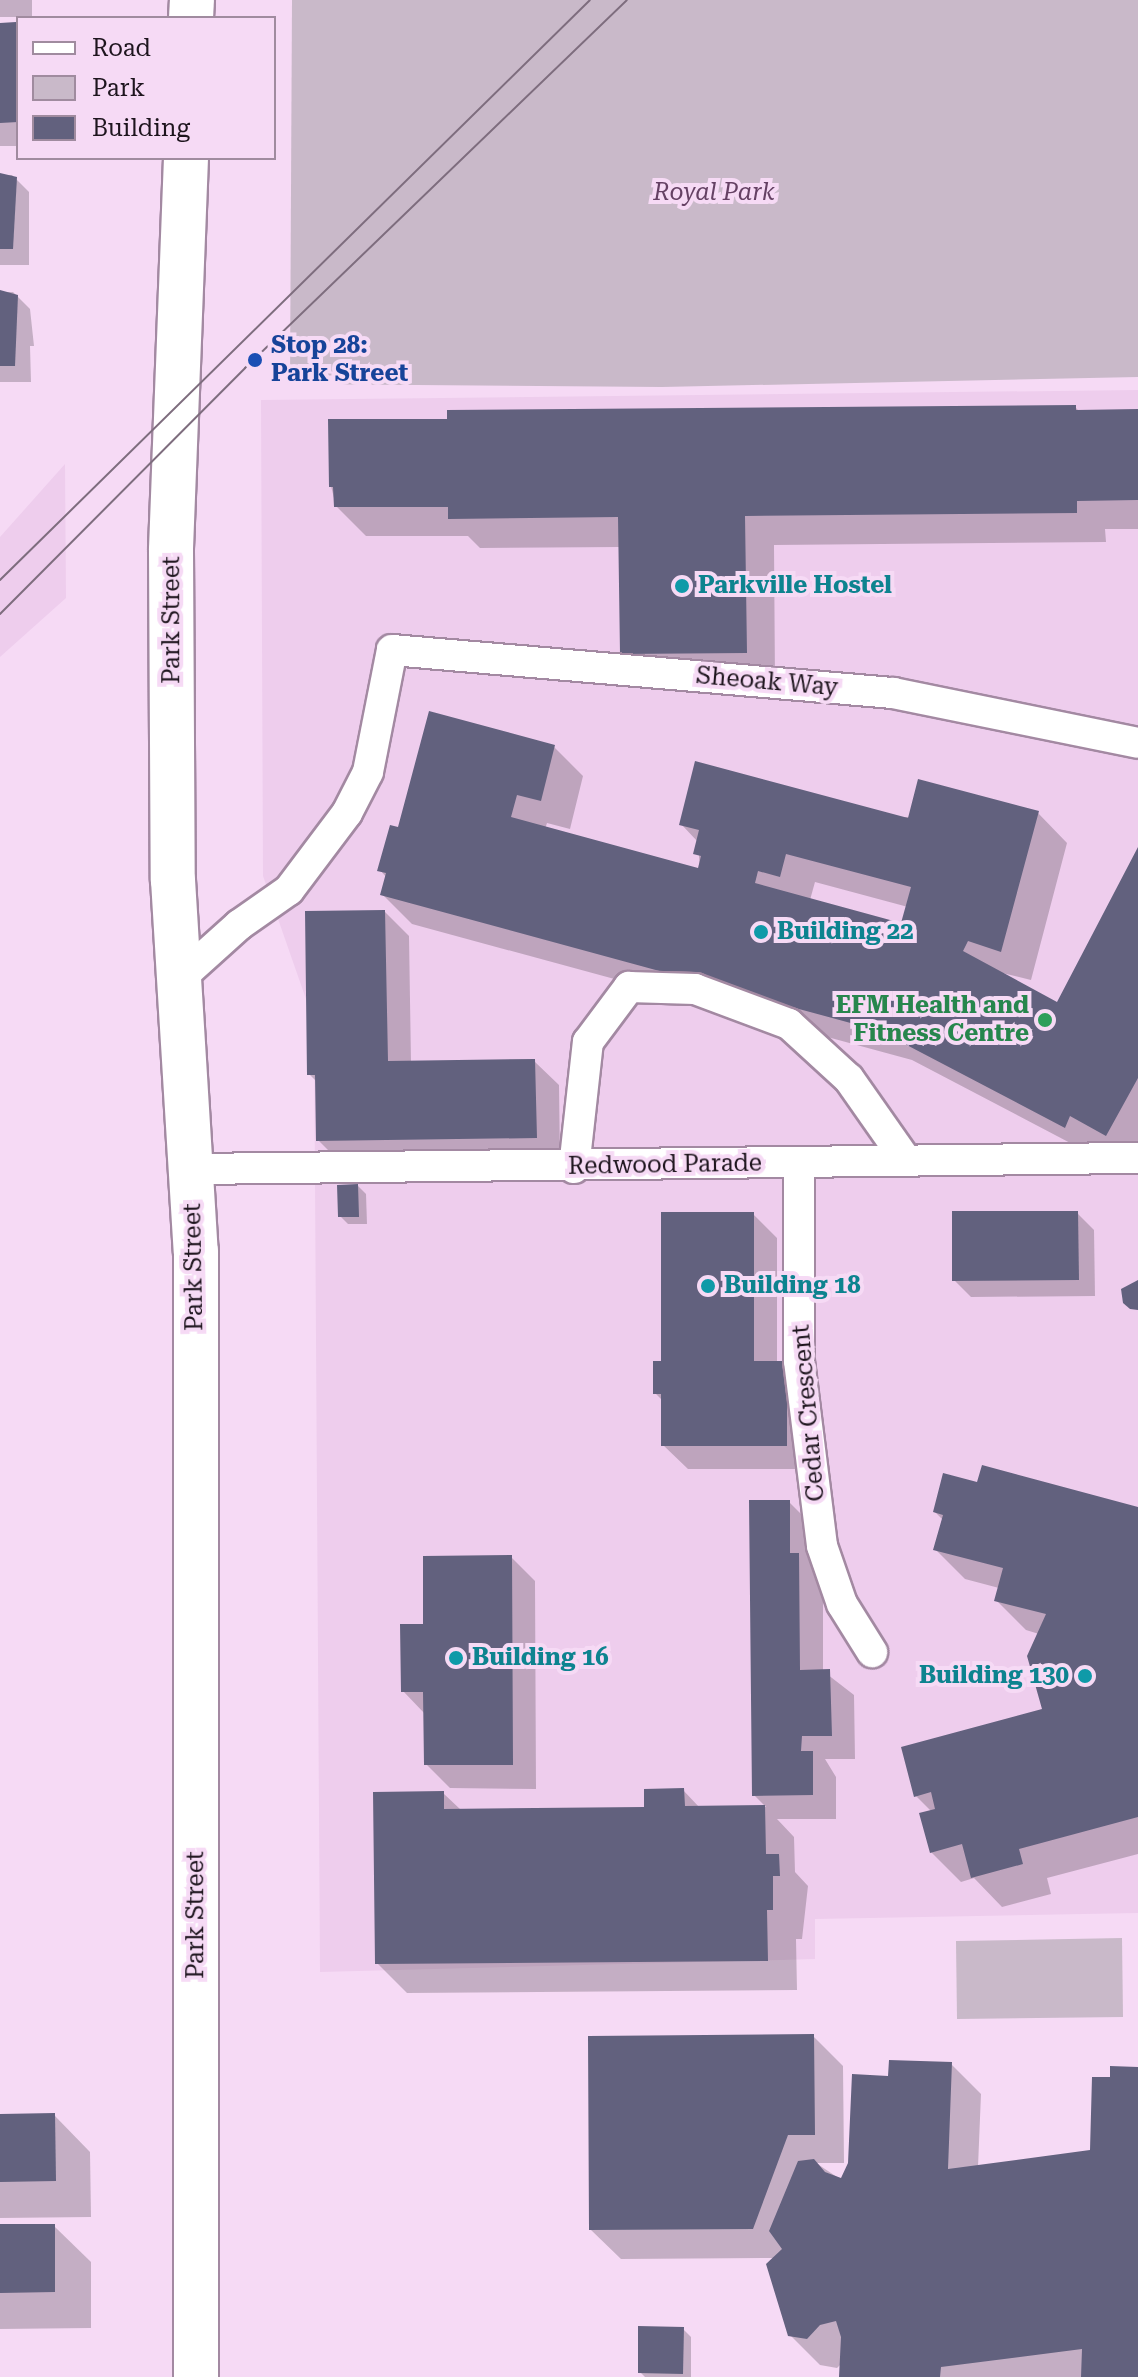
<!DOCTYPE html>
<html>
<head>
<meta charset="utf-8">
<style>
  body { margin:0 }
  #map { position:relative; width:1138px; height:2377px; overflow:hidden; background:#f6daf5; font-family:"Roboto Serif",serif }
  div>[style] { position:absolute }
  .built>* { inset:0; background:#eecded }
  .green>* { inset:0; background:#c9b9c9 }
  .shadow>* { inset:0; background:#0003 }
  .building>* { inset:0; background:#62617e }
  .roads { filter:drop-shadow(2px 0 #a389a2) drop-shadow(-2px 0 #a389a2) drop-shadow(0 2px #a389a2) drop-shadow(0 -2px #a389a2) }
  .lane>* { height:30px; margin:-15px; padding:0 15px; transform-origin:15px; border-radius:15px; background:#fff }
  .secondary>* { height:44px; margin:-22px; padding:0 22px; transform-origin:22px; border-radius:22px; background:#fff }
  .tram>* { height:2px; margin:-1px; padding:0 1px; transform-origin:1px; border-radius:1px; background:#7e6d7e }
  .dots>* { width:22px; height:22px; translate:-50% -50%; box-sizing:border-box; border:4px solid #f6daf5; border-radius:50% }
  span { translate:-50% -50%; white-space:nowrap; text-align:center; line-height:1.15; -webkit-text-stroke:8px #f6daf5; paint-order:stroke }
  .park-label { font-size:24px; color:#654164; font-style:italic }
  .transit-label { font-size:24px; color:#164399; font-weight:700 }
  .left { translate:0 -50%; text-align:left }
  .culture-label { font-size:24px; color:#0d838f; font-weight:700 }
  .right { translate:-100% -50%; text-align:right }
  .street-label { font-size:24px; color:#1e151e }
  .leisure-label { font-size:24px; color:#27864d; font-weight:700 }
  .legend { position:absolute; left:16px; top:16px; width:260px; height:144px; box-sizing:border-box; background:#f6daf5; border:2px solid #a08b9f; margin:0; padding:10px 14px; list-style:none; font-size:24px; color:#1e151e }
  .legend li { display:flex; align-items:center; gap:16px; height:40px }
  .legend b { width:40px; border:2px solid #a08b9f }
</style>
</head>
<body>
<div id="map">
  <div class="built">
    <div style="clip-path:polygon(1138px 390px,1138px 1913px,815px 1919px,815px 1959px,320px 1972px,314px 1022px,263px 876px,261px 400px)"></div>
    <div style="clip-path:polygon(65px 464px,66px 598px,0 657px,0 537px)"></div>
  </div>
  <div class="green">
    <div style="clip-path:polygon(292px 0,1138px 0,1138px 377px,662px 387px,290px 384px)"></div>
    <div style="clip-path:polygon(1122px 1938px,1123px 2017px,957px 2019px,956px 1941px)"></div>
  </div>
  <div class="shadow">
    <div style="clip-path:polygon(0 0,32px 0,32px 17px,0 17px)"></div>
    <div style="clip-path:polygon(15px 24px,18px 146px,0 146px,0 25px)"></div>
    <div style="clip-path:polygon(0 175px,12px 175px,29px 192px,29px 265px,0 265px)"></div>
    <div style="clip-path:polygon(0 292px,13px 292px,30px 309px,34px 346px,30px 346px,31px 382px,0 382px)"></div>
    <div style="clip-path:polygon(1075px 407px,1080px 412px,1138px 411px,1138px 529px,1105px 529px,1106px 542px,774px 545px,775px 682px,651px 683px,622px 653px,620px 547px,480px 548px,468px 536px,366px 536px,336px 506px,331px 486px,449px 421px)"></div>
    <div style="clip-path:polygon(evenodd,554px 747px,583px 776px,570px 829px,547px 823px,545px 829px,700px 871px,698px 842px,681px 824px,1038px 813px,1067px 843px,1031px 980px,998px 972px,1058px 1005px,1138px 851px,1138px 1161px,1095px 1156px,912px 1060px,412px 924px,383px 895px,387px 878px,380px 870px,399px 829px,554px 747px,815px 882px,908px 907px,903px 925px,810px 900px,815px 882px)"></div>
    <div style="clip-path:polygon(385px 912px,409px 936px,411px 1063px,534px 1061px,559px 1085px,560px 1161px,342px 1164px,318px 1140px,317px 1082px,309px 1074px)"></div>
    <div style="clip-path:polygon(358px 1186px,366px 1194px,367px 1224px,348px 1224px,340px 1216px)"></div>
    <div style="clip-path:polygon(1077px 1213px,1094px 1230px,1095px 1296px,971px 1297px,954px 1280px)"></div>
    <div style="clip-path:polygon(753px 1214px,777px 1238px,777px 1363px,786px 1363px,810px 1469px,688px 1469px,663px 1445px,663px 1401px,655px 1393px,663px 1362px)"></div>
    <div style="clip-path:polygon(978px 1485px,1138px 1509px,1138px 1854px,1047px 1878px,1051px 1894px,1002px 1907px,974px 1878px,961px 1882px,931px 1852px,932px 1812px,916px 1796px,1044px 1710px,1039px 1634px,1026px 1630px,996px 1600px,999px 1588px,965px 1579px,935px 1549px,943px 1520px,935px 1512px)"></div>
    <div style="clip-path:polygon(789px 1502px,813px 1526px,814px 1570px,823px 1579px,823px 1671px,854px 1695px,855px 1759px,825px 1759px,836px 1777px,836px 1819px,777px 1819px,794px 1837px,795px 1872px,808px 1886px,802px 1939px,796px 1939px,797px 1990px,407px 1993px,377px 1963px,443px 1793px,461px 1810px,646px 1809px,683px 1790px,700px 1808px,766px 1807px,754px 1795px)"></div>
    <div style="clip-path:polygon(511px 1557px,535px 1581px,536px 1789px,450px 1788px,426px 1764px,425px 1714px,403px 1691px,425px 1626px)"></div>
    <div style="clip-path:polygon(813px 2036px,843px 2066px,844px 2163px,816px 2163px,843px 2181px,890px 2078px,951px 2064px,981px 2094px,978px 2167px,1092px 2152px,1112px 2079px,1138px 2069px,1138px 2377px,841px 2377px,842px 2363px,837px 2368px,820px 2365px,790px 2335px,776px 2258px,621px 2259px,591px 2230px)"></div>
    <div style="clip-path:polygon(54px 2115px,90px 2152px,91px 2217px,0 2218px,0 2116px)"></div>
    <div style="clip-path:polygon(0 2226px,54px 2226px,91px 2262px,91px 2328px,0 2329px)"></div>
    <div style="clip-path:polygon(683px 2329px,691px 2337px,691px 2377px,645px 2377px,640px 2372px)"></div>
  </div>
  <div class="building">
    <div style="clip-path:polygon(16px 22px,18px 122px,0 123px,0 23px)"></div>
    <div style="clip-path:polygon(0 173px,17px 177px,13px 249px,0 249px)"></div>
    <div style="clip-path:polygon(0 290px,18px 295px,15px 366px,0 366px)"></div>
    <div style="clip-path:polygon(1076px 405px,1076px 410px,1138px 409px,1138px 500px,1077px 501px,1077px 513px,745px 516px,747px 653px,620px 654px,618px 517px,448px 519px,448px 507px,334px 507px,333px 487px,329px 487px,328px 419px,447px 419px,447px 410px)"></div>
    <div style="clip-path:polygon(evenodd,429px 711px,555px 745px,541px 801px,517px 795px,511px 817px,698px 868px,701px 856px,693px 854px,699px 830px,679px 825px,695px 761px,908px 818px,918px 779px,1039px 811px,1001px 952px,968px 941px,963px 951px,1057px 1002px,1138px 847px,1138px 1078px,1106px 1136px,1070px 1116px,1065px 1128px,880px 1031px,380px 895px,386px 873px,377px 871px,390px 825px,398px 827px,429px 711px,786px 854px,911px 887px,901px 923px,755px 883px,758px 871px,780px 877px,786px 854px)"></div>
    <div style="clip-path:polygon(385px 910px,388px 1061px,535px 1059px,537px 1138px,316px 1141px,315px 1075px,307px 1075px,305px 911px)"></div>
    <div style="clip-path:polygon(358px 1184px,359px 1217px,338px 1217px,337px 1185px)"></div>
    <div style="clip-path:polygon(952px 1211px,1078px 1211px,1079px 1280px,952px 1281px)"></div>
    <div style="clip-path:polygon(661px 1212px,754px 1212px,754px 1361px,787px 1361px,787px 1446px,661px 1446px,661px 1394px,653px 1394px,653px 1361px,661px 1361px)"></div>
    <div style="clip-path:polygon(1138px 1280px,1138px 1310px,1130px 1309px,1123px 1303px,1121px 1289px)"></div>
    <div style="clip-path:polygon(982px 1465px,1138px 1507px,1138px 1817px,1019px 1849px,1023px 1864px,971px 1878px,962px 1844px,930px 1853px,919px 1813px,935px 1809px,931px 1792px,914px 1797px,901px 1747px,1042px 1709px,1027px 1656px,1046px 1614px,994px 1601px,1003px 1568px,933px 1550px,943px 1515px,933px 1512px,943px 1473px,977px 1482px)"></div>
    <div style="clip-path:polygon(749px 1500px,790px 1500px,790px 1553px,799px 1553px,800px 1670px,830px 1669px,832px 1736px,802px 1736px,801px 1751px,813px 1751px,813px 1795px,752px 1796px)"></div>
    <div style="clip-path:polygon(512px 1555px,513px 1765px,424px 1765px,423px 1692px,401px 1692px,400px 1624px,423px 1624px,423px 1556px)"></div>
    <div style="clip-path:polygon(684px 1788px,685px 1806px,765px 1805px,766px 1854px,779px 1854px,780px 1876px,773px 1876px,773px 1910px,767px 1910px,768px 1961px,375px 1964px,373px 1792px,444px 1791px,444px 1809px,644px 1807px,644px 1789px)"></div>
    <div style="clip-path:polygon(814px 2034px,815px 2135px,788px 2135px,753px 2229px,589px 2230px,588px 2036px)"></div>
    <div style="clip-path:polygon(889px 2060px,952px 2062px,948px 2169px,1090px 2150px,1092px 2077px,1110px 2077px,1110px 2066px,1138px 2067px,1138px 2377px,1081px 2377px,1082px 2349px,941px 2367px,940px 2377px,839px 2377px,841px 2337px,836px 2321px,820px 2325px,807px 2339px,788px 2336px,766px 2264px,782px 2249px,769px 2231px,798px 2161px,814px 2159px,825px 2172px,841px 2178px,848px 2163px,852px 2074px,888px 2076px)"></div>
    <div style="clip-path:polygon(55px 2113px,56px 2181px,0 2182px,0 2114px)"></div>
    <div style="clip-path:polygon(0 2224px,55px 2224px,55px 2292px,0 2293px)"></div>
    <div style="clip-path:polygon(638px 2326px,684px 2327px,683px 2374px,638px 2373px)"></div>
  </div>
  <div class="roads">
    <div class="lane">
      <div style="left:179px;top:979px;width:81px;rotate:-42deg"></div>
      <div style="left:239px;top:925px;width:61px;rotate:-35deg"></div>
      <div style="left:289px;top:890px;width:96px;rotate:-53deg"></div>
      <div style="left:347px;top:813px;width:46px;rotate:-62.9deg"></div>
      <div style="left:368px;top:772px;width:124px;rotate:-78.9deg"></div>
      <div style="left:392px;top:650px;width:503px;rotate:4.91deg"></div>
      <div style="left:893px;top:693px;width:250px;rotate:11.5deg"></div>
      <div style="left:799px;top:1162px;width:199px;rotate:90deg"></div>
      <div style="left:799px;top:1361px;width:186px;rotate:82.9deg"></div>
      <div style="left:822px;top:1546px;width:61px;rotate:71deg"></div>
      <div style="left:842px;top:1604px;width:57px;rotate:58deg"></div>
      <div style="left:574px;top:1168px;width:127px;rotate:-83.7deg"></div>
      <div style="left:588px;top:1042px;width:69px;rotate:-53.3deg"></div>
      <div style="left:629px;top:987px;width:66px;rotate:1.7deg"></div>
      <div style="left:695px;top:989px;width:100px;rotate:20.4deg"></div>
      <div style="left:789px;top:1024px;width:81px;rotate:42.5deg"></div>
      <div style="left:849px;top:1079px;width:99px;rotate:54.9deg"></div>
      <div style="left:192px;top:1169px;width:946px;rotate:-0.67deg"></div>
    </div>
    <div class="secondary">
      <div style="left:191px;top:18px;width:18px;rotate:-87deg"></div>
      <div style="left:186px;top:158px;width:393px;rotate:92.2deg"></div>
      <div style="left:171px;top:551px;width:329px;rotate:89.7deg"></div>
      <div style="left:173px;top:880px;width:372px;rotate:86.5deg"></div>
      <div style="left:196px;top:1251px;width:1126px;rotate:90deg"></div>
    </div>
  </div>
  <div class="tram">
    <div style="left:0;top:580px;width:827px;rotate:-44.51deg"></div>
    <div style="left:0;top:614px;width:347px;rotate:-45.1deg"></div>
    <div style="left:245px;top:368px;width:530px;rotate:-43.93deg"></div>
  </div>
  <div class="dots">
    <div style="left:255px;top:360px;background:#1a4fb4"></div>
    <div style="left:682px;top:586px;background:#0f9aa8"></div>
    <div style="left:761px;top:932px;background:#0f9aa8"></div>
    <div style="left:1045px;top:1020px;background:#2e9e5b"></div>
    <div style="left:708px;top:1286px;background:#0f9aa8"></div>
    <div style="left:456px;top:1658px;background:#0f9aa8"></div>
    <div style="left:1085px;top:1676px;background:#0f9aa8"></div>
  </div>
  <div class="park-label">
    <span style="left:714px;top:193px">Royal Park</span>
  </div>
  <div class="transit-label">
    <span class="left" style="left:271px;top:360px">Stop 28:<br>Park Street</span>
  </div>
  <div class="culture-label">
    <span class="left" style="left:698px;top:586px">Parkville Hostel</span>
    <span class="left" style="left:777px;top:932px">Building 22</span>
    <span class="left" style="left:724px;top:1286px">Building 18</span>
    <span class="left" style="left:472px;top:1658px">Building 16</span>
    <span class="right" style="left:1069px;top:1676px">Building 130</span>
  </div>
  <div class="street-label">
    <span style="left:172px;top:620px;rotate:-90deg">Park Street</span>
    <span style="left:767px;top:682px;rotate:5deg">Sheoak Way</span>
    <span style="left:665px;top:1165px;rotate:-1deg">Redwood Parade</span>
    <span style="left:194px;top:1267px;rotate:-91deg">Park Street</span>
    <span style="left:809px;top:1413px;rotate:-95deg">Cedar Crescent</span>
    <span style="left:196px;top:1915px;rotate:-90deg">Park Street</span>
  </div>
  <div class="leisure-label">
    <span class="right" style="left:1029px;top:1020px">EFM Health and<br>Fitness Centre</span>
  </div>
  <ul class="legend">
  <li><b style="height:10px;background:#fff"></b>Road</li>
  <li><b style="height:22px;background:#c9b9c9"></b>Park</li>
  <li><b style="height:22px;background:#62617e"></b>Building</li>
  </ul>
</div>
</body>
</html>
